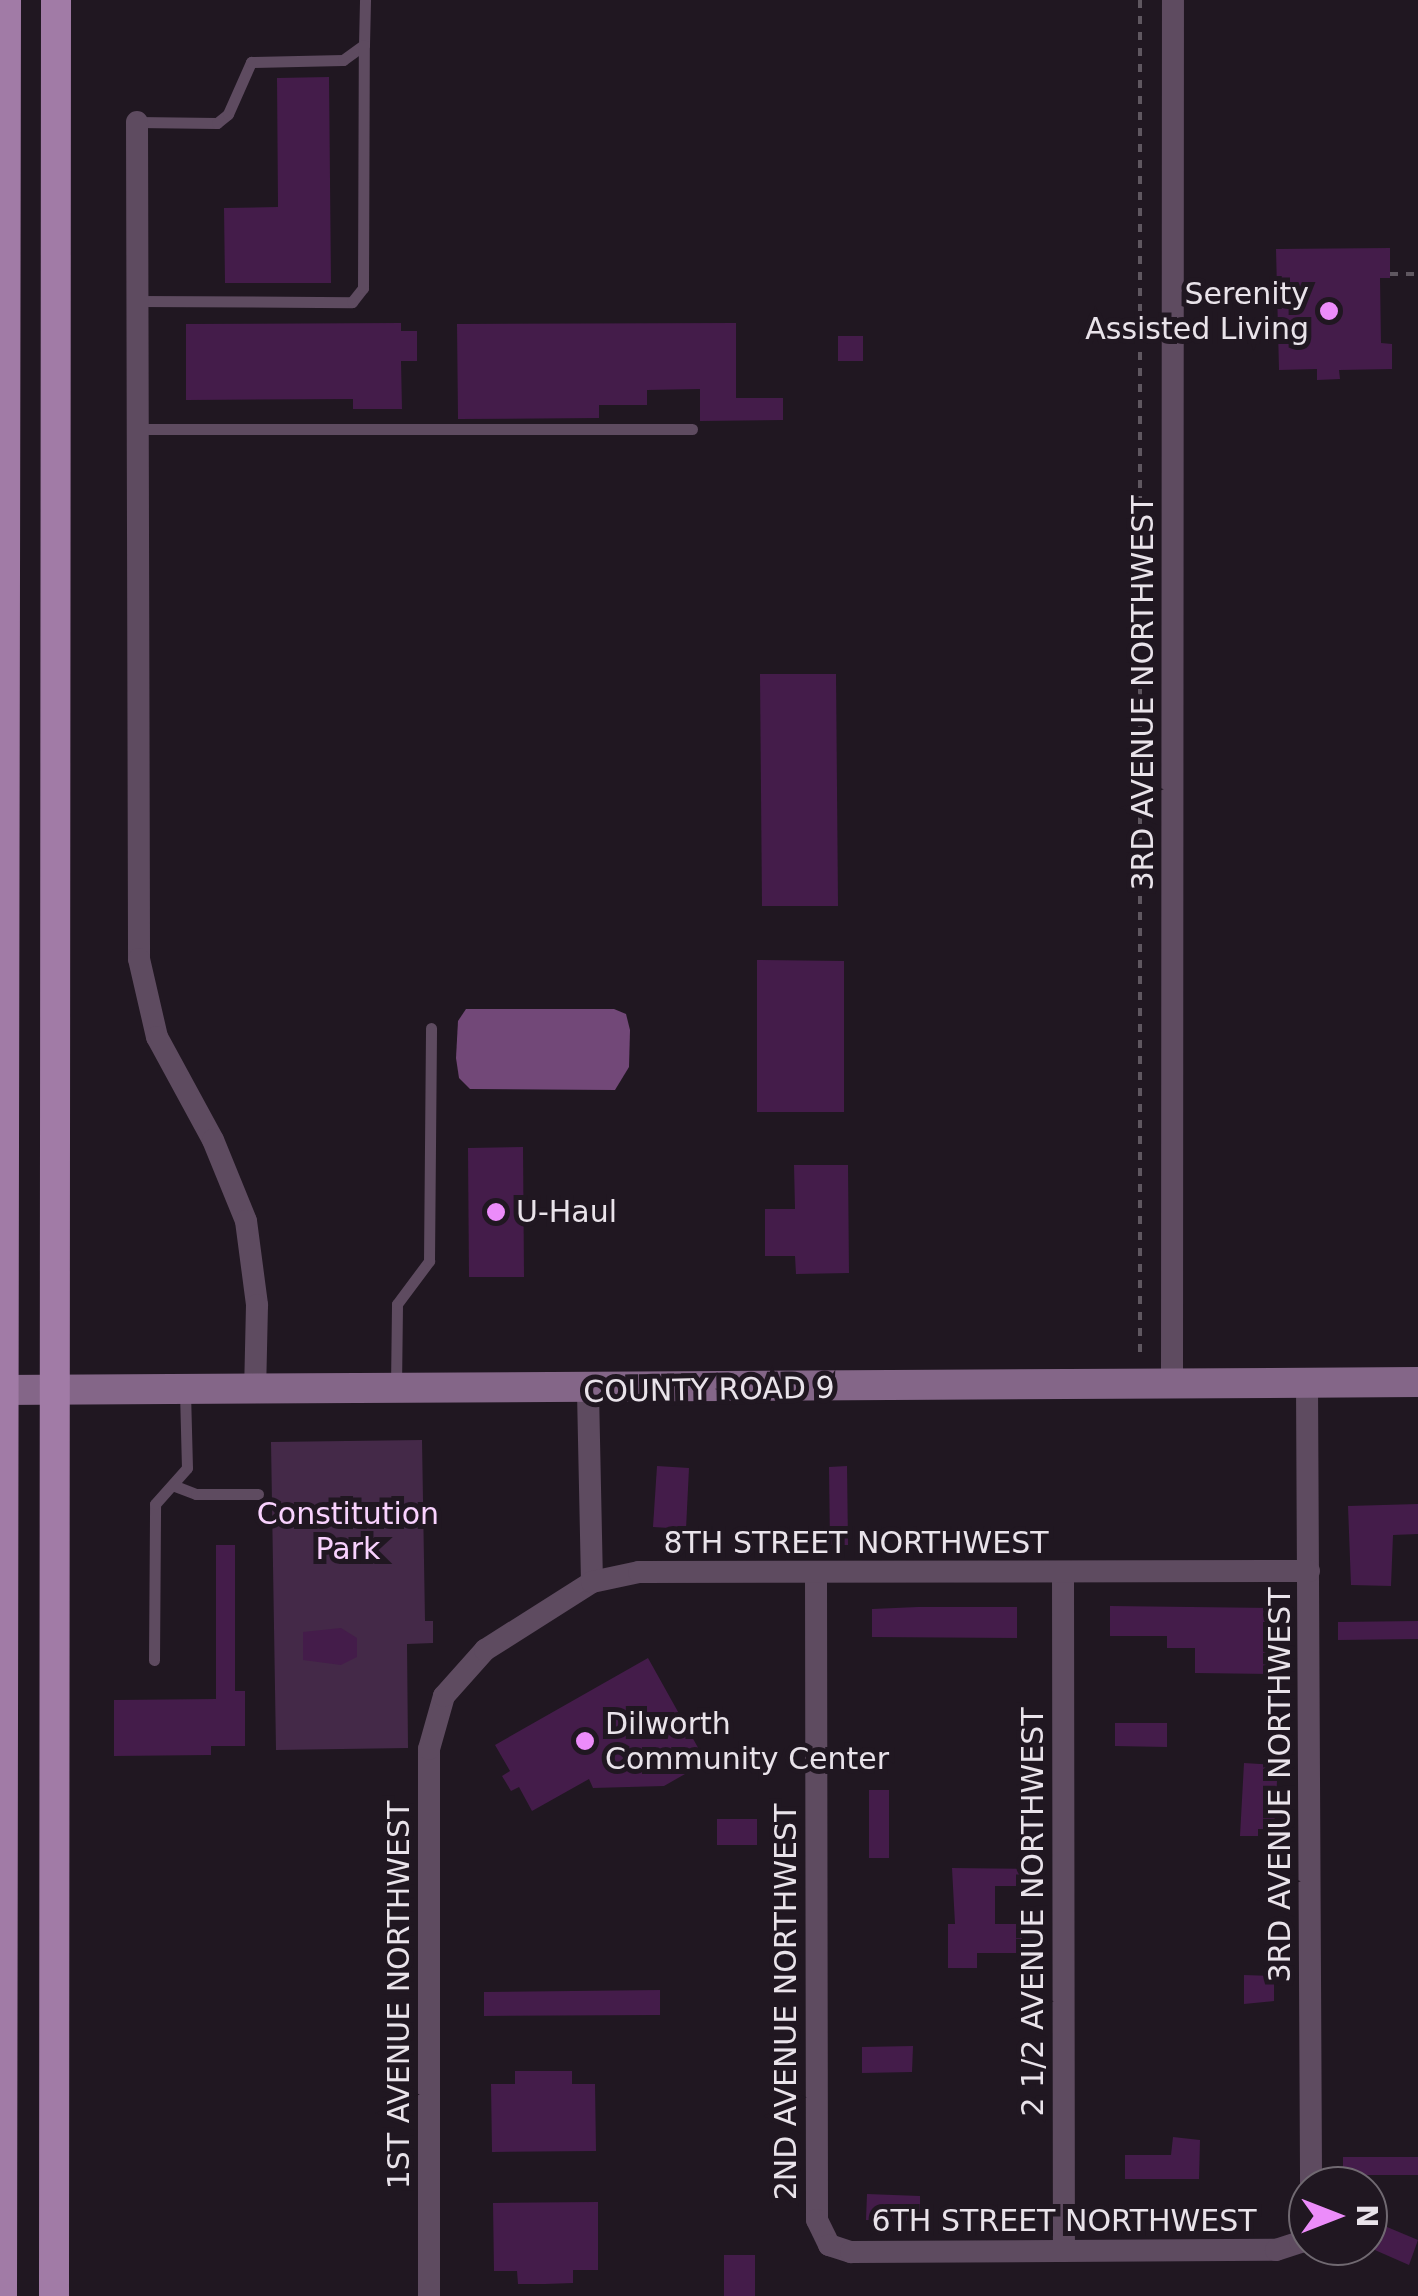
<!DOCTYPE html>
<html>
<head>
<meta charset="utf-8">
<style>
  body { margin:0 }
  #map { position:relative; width:1418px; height:2296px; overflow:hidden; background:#201721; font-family:"DejaVu Sans",sans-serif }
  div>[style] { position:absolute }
  .green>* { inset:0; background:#442948 }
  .water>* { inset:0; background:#724878 }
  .building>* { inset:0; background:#441c4a }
  .path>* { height:4px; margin-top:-2px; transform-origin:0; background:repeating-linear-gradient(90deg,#5f5760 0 8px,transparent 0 16px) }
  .lane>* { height:11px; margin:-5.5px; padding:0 5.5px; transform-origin:5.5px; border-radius:5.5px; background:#5e4b60 }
  .street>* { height:22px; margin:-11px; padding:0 11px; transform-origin:11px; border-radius:11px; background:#5e4b60 }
  .secondary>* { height:30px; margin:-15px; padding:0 15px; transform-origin:15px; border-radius:15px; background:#846688 }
  .primary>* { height:30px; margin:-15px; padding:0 15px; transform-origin:15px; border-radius:15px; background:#a17ba6 }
  .dots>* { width:28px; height:28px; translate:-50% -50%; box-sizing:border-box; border:5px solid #201721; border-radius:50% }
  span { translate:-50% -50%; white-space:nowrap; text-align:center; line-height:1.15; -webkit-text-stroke:10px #201721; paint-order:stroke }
  .poi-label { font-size:30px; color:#e9e3ea }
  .right { translate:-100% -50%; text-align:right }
  .left { translate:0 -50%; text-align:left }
  .street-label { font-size:30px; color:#e9e3ea }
  .park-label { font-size:30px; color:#f9d2fe }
  .north { position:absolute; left:1288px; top:2166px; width:100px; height:100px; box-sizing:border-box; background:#201721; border:2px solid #706971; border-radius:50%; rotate:90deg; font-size:28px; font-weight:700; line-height:40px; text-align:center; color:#e9e3ea }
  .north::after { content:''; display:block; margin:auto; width:35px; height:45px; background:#ec8cfa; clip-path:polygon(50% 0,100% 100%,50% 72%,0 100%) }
</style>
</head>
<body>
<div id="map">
  <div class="green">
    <div style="clip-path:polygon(422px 1440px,425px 1621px,433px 1621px,433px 1643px,407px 1644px,408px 1748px,276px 1750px,271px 1442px)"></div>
  </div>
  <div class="water">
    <div style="clip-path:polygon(466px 1009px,614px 1009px,626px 1014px,630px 1030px,629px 1067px,615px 1090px,470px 1089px,459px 1078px,456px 1058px,458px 1021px)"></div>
  </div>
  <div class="building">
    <div style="clip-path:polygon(329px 77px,331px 283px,225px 283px,224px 208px,278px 207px,277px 78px)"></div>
    <div style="clip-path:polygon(1390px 248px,1390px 278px,1380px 278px,1381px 343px,1392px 344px,1392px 369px,1339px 370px,1340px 379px,1317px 380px,1317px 369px,1279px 370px,1276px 249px)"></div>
    <div style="clip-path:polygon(401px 323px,401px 331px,417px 331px,417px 361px,401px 361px,402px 409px,353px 409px,353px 399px,186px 400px,186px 324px)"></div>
    <div style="clip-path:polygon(736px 323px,736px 398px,783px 398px,783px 420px,700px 421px,700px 389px,647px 390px,647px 405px,599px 405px,599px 418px,458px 419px,457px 324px)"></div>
    <div style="clip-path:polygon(838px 336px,863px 336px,863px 361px,838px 361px)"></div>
    <div style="clip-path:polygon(760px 674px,836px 674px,838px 906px,762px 906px)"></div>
    <div style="clip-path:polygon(757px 960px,844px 961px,844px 1112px,757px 1112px)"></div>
    <div style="clip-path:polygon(523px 1147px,524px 1277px,469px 1277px,468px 1148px)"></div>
    <div style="clip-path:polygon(794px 1165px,848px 1165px,849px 1273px,796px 1274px,795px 1256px,765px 1256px,765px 1209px,795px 1209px)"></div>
    <div style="clip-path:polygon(657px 1466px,689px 1468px,686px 1529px,653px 1527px)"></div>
    <div style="clip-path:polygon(847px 1466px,848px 1545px,830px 1545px,829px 1467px)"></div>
    <div style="clip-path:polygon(1418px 1504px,1418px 1534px,1393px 1535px,1391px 1586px,1351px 1585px,1348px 1506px)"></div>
    <div style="clip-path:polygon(216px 1545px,235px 1545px,235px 1691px,245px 1691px,245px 1746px,211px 1746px,211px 1755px,114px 1756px,114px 1700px,216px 1699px)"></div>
    <div style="clip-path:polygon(1110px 1606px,1277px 1608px,1276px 1674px,1195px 1673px,1195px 1648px,1167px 1648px,1167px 1636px,1110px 1636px)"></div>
    <div style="clip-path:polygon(918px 1607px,1017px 1607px,1017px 1638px,872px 1637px,872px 1609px)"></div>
    <div style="clip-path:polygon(1418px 1621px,1418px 1639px,1338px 1640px,1338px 1622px)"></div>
    <div style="clip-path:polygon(341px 1628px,357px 1638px,357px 1657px,341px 1665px,303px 1660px,303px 1632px)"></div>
    <div style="clip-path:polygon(648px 1658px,706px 1762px,664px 1786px,593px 1788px,589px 1779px,532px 1811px,519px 1787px,511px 1791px,502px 1776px,510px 1771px,495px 1745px)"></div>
    <div style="clip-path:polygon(1115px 1723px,1167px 1723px,1167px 1747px,1115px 1746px)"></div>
    <div style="clip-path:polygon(1244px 1763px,1278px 1765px,1274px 1829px,1258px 1829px,1258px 1836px,1240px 1836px)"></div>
    <div style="clip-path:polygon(869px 1790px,889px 1790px,889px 1858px,869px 1858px)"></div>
    <div style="clip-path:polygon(717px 1819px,757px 1819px,757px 1845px,717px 1845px)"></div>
    <div style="clip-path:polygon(952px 1868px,1035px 1869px,1035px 1886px,995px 1886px,995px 1924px,1022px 1924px,1022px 1953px,977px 1953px,977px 1968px,948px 1968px,948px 1924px,955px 1924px)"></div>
    <div style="clip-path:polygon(1244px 1975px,1274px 1976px,1274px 2001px,1244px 2004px)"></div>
    <div style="clip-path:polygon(660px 1990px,660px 2015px,484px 2016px,484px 1992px)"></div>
    <div style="clip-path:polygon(913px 2046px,912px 2072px,862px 2073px,862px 2047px)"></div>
    <div style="clip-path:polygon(515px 2071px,572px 2071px,572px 2084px,595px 2084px,596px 2151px,492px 2152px,491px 2084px,515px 2084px)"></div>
    <div style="clip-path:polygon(1173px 2137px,1200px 2140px,1199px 2179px,1125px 2179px,1125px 2155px,1171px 2155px)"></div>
    <div style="clip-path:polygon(1343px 2157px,1418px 2157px,1418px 2175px,1343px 2175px)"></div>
    <div style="clip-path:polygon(867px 2194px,920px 2196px,920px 2221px,866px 2220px)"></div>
    <div style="clip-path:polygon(598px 2202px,598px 2270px,573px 2270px,573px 2283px,545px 2284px,518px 2284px,517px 2271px,494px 2271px,493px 2203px)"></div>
    <div style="clip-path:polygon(1368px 2219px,1418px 2240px,1409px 2265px,1368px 2247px)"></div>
    <div style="clip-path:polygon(724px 2255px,755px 2255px,755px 2296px,724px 2296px)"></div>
  </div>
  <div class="path">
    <div style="left:1140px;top:0;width:1355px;rotate:90deg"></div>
    <div style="left:1390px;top:274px;width:28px"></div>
  </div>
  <div class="lane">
    <div style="left:137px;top:122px;width:80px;rotate:0.7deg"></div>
    <div style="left:217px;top:123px;width:14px;rotate:-39deg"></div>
    <div style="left:228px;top:114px;width:57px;rotate:-66.1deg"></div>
    <div style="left:251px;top:62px;width:92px;rotate:-1.2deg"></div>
    <div style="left:343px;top:60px;width:26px;rotate:-36deg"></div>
    <div style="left:364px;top:45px;width:45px;rotate:-88.7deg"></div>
    <div style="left:137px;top:301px;width:215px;rotate:0.3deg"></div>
    <div style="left:352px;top:302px;width:18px;rotate:-52deg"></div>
    <div style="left:363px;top:288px;width:243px;rotate:-89.8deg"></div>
    <div style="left:136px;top:429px;width:556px"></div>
    <div style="left:396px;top:1387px;width:83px;rotate:-89.3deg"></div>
    <div style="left:397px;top:1304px;width:54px;rotate:-53.3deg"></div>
    <div style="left:429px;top:1261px;width:233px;rotate:-89.5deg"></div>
    <div style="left:175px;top:1486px;width:22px;rotate:21deg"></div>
    <div style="left:196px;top:1494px;width:62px"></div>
    <div style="left:154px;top:1660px;width:156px;rotate:-89.6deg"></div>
    <div style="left:155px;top:1504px;width:48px;rotate:-48.4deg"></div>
    <div style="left:187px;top:1468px;width:78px;rotate:-91.5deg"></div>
  </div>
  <div class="street">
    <div style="left:137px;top:122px;width:837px;rotate:89.86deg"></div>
    <div style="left:139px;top:959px;width:80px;rotate:77deg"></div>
    <div style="left:157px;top:1037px;width:117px;rotate:61.5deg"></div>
    <div style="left:213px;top:1140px;width:87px;rotate:67.8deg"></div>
    <div style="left:246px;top:1221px;width:85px;rotate:82.5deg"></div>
    <div style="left:257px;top:1305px;width:86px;rotate:91.3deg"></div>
    <div style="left:1307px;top:1384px;width:802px;rotate:89.71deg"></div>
    <div style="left:1172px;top:1385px;width:1385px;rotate:-89.96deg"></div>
    <div style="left:588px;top:1392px;width:190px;rotate:88.8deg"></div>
    <div style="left:1063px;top:1573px;width:678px;rotate:89.92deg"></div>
    <div style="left:816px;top:1577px;width:643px;rotate:89.91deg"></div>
    <div style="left:817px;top:2220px;width:28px;rotate:64deg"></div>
    <div style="left:829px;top:2245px;width:23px;rotate:18deg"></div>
    <div style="left:851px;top:2252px;width:425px;rotate:-0.3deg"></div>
    <div style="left:1276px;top:2250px;width:25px;rotate:-18deg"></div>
    <div style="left:1300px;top:2242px;width:18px;rotate:-63deg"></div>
    <div style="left:429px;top:2296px;width:547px;rotate:-90deg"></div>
    <div style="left:429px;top:1749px;width:55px;rotate:-74.2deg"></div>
    <div style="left:444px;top:1696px;width:62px;rotate:-48.3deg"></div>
    <div style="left:485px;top:1650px;width:127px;rotate:-32.4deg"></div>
    <div style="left:592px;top:1582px;width:48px;rotate:-12deg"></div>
    <div style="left:639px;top:1572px;width:670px;rotate:-0.09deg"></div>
  </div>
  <div class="secondary">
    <div style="left:0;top:1390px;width:1418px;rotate:-0.32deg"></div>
  </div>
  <div class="primary">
    <div style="left:2px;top:2296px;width:2296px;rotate:-89.9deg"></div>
    <div style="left:54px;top:2296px;width:2296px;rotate:-89.95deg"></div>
  </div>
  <div class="dots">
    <div style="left:1329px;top:311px;background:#ec8cfa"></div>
    <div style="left:496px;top:1212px;background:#ec8cfa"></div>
    <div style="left:585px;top:1741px;background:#ec8cfa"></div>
  </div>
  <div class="poi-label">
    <span class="right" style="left:1309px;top:311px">Serenity<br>Assisted Living</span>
    <span class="left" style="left:516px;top:1212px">U-Haul</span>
    <span class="left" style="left:605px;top:1741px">Dilworth<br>Community Center</span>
  </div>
  <div class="street-label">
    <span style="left:1143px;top:693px;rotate:-90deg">3RD AVENUE NORTHWEST</span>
    <span style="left:709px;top:1390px;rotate:-1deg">COUNTY ROAD 9</span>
    <span style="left:856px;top:1543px">8TH STREET NORTHWEST</span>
    <span style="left:1280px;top:1785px;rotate:-90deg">3RD AVENUE NORTHWEST</span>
    <span style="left:1033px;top:1912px;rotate:-90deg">2 1/2 AVENUE NORTHWEST</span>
    <span style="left:399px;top:1995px;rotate:-90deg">1ST AVENUE NORTHWEST</span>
    <span style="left:786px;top:2002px;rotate:-90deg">2ND AVENUE NORTHWEST</span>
    <span style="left:1064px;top:2221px">6TH STREET NORTHWEST</span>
  </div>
  <div class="park-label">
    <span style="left:348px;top:1531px">Constitution<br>Park</span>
  </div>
  <div class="north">N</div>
</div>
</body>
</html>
